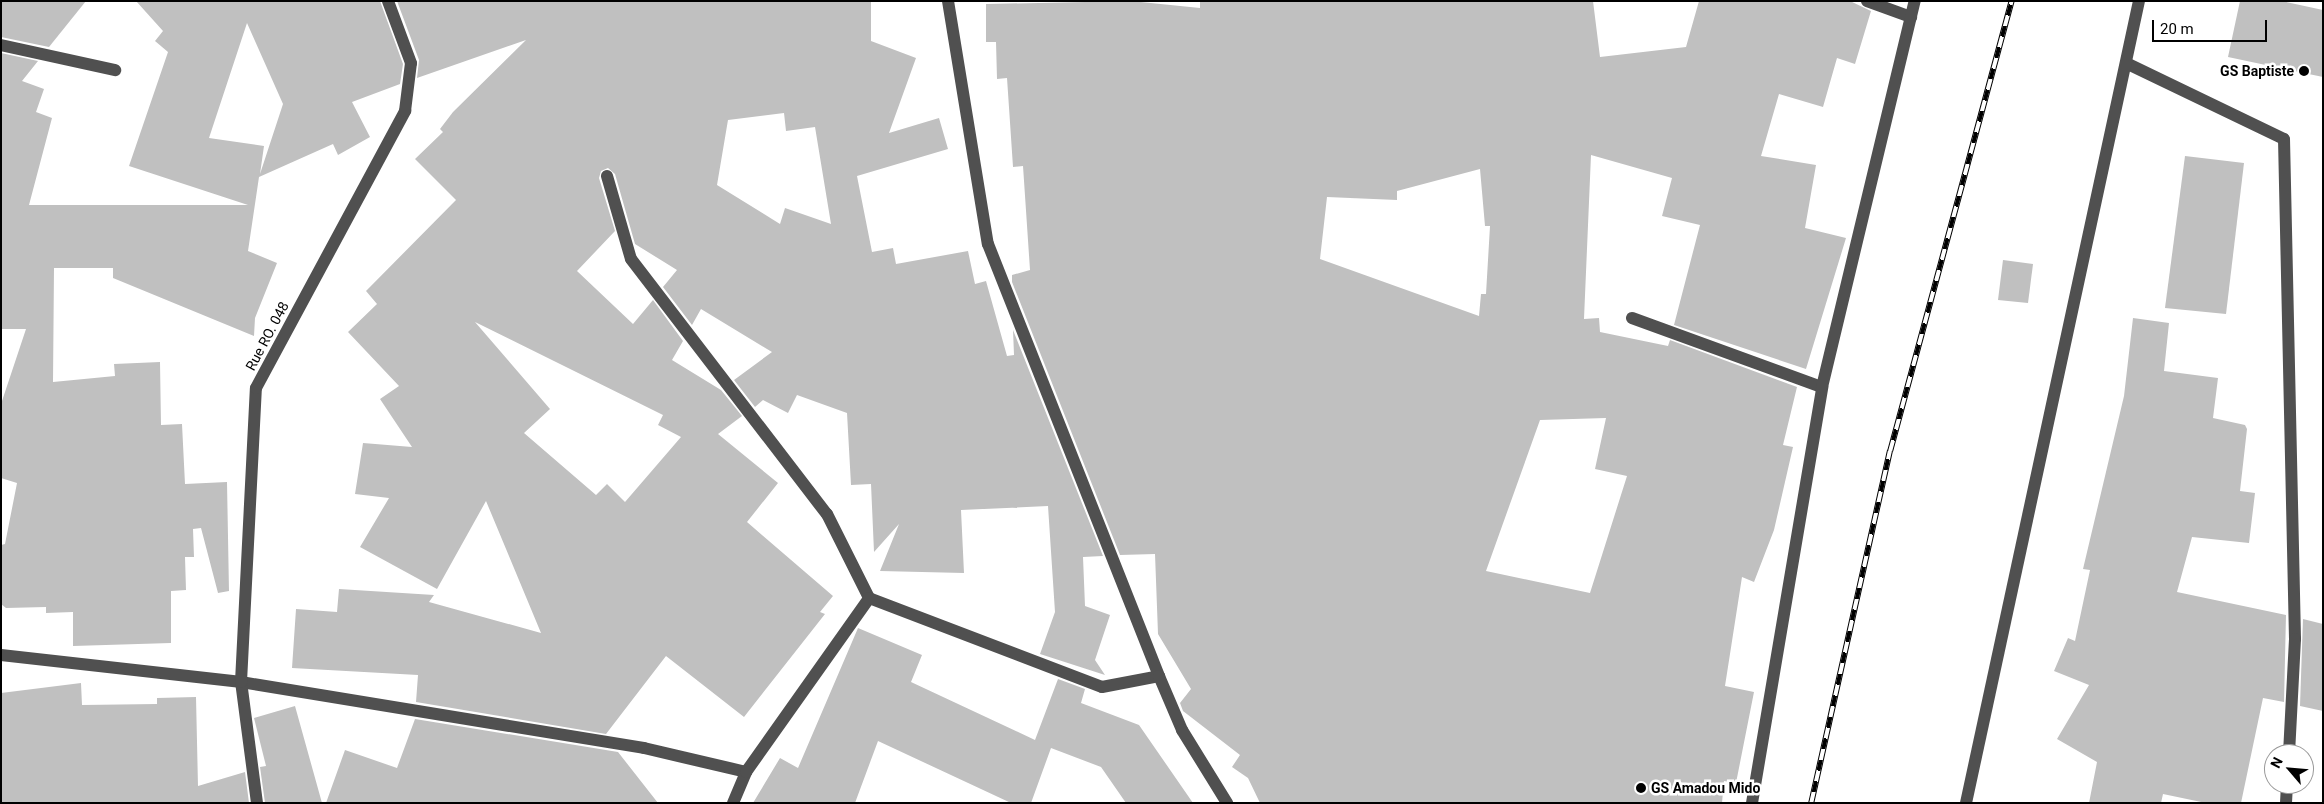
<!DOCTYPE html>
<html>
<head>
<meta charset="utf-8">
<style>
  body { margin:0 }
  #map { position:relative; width:2324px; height:804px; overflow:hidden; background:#fff; font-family:Roboto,sans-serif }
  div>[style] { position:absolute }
  .building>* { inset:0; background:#c0c0c0 }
  .minor>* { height:12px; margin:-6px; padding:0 6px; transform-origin:6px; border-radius:6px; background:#505050 }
  .rail>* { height:5.5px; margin-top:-2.75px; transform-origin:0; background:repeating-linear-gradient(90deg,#fff 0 11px,#000 0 22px); box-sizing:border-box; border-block:1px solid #000 }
  .dots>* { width:14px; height:14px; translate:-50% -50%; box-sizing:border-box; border:2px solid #fff; border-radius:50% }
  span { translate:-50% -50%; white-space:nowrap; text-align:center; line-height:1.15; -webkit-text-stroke:5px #fff; paint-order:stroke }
  .poi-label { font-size:14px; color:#000; font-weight:700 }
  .right { translate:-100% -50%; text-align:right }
  .left { translate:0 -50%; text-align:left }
  .street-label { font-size:14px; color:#000 }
  .frame { position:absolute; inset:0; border:2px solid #000; pointer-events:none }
  .north { position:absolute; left:2264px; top:744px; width:50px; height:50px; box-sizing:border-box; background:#fff; border:1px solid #999; border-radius:50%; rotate:297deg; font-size:14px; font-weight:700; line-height:20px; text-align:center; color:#000 }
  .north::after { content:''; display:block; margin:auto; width:18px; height:22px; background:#000; clip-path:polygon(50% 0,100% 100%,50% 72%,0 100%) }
  .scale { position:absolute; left:2152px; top:20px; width:115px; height:22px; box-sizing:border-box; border:2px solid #000; border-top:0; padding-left:6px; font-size:15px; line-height:18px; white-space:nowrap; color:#000; -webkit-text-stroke:4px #fff; paint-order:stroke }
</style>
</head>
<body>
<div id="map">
  <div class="building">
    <div style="clip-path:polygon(1px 1px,86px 1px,49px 47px,1px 37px)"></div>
    <div style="clip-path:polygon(evenodd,136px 1px,380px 1px,403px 64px,400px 84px,352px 102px,370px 137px,338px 155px,333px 144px,259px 177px,248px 251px,277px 263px,255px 318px,254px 336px,113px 278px,113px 268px,54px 268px,53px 382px,115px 376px,114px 364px,160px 362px,161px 425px,182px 424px,185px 484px,227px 482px,229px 591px,218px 593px,201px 528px,193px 529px,194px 557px,185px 557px,186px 590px,171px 591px,171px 643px,73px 646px,73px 612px,46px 613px,46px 607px,6px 608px,1px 604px,1px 545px,5px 544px,17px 483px,1px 478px,1px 404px,26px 329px,1px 329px,1px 53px,38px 61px,22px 81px,44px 89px,36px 112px,52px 118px,29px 205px,248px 205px,129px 166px,168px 52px,155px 41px,163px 31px,136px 1px,247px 23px,283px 104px,260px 174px,264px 146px,209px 138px,247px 23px)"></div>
    <div style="clip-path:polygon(evenodd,397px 1px,871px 1px,871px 41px,916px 58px,889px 133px,939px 118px,948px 149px,857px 176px,872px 252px,893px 248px,896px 264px,968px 251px,975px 284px,986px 281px,1007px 356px,1014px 355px,1013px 330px,1103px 556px,1083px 557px,1085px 606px,1110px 615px,1095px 660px,1105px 675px,1040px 654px,1055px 612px,1048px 506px,961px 510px,964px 573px,880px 571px,899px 524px,874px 552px,871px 484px,851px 485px,847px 413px,797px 395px,788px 413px,763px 400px,755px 407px,734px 380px,772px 352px,701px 309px,692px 325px,663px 287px,677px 270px,635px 244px,615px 174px,608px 168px,601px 171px,599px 178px,615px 231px,577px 271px,633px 324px,653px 300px,683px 341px,672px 360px,721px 390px,742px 416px,718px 434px,778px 483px,747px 522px,833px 596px,820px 612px,825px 614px,744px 717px,666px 656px,606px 734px,416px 702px,418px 675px,292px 668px,296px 609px,337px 612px,339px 589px,434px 595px,429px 602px,541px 633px,486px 501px,437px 589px,360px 547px,389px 498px,355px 494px,363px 443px,412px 447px,380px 399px,399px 386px,348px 332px,377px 304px,366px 291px,456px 200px,415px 159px,443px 132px,440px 129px,453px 112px,526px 40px,417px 78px,419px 60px,397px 1px,784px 113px,786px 131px,815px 127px,831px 224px,785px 208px,780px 224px,717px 185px,728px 120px,784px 113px,397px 1px,475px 322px,663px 415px,658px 425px,681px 437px,625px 502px,607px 484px,596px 495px,524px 433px,550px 409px,475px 322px)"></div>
    <div style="clip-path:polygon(evenodd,1131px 1px,1200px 8px,1200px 1px,1593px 1px,1600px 57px,1686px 47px,1699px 1px,1850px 1px,1871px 11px,1855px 64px,1837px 58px,1823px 107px,1779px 94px,1761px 156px,1816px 165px,1805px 228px,1846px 238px,1806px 369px,1674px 325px,1700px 225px,1662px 216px,1672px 178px,1591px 155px,1584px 319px,1599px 318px,1600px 332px,1668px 346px,1670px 340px,1797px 387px,1783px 445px,1793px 447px,1774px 530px,1754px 582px,1742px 577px,1725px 686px,1754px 692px,1736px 783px,1724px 781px,1722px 803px,1260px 803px,1248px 778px,1232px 767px,1240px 755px,1183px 711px,1180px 703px,1191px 689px,1158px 634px,1155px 554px,1120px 555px,1012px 282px,1012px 275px,1030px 270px,1023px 166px,1013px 167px,1007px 78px,997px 79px,996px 42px,986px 42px,986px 4px,1131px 1px,1480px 169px,1485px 226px,1490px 226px,1486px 294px,1481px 294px,1479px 316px,1320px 259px,1327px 197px,1397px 200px,1397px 191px,1480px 169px,1131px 1px,1606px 418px,1595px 469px,1627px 476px,1590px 593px,1486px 571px,1540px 420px,1606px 418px)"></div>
    <div style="clip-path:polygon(2240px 1px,2282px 1px,2323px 10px,2323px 77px,2228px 57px)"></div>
    <div style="clip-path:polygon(2185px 156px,2244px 163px,2226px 314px,2165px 308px)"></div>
    <div style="clip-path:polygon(2003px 260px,2033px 264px,2028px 303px,1998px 300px)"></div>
    <div style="clip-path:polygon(2133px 318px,2169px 323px,2164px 371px,2218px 378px,2213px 418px,2245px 425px,2247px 429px,2240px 491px,2255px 493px,2249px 543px,2192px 537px,2177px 592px,2286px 615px,2284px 702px,2263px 698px,2241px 803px,2206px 803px,2163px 794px,2161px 803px,2089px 803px,2097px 762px,2057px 739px,2089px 685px,2054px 671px,2068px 638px,2075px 641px,2090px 570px,2083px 569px,2124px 396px)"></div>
    <div style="clip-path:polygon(2303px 619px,2323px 624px,2323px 711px,2300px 706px)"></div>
    <div style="clip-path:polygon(858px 628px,922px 655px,911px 682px,1035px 740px,1058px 679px,1085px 689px,1081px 703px,1139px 725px,1193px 803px,1126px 803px,1101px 767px,1051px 748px,1031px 803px,1011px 803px,878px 741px,855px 803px,753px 803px,780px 758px,798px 768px)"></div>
    <div style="clip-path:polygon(81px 683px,82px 705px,157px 704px,157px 698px,196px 697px,198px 786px,245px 772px,249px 803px,1px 803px,1px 693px)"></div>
    <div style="clip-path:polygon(295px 706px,322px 803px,265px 803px,260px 767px,266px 766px,254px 718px)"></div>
    <div style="clip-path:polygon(415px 719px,618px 752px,658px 803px,326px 803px,345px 750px,397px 768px)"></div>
  </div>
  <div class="minor">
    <div style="left:948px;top:1px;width:246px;rotate:80.7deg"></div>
    <div style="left:988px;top:244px;width:465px;rotate:68.4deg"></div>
    <div style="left:1867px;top:1px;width:47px;rotate:20deg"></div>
    <div style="left:1px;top:45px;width:117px;rotate:12.4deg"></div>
    <div style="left:2126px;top:63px;width:175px;rotate:25.7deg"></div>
    <div style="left:2284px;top:139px;width:500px;rotate:88.74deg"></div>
    <div style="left:2295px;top:639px;width:115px;rotate:93deg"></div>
    <div style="left:607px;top:176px;width:86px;rotate:73.9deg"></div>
    <div style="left:631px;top:259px;width:322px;rotate:52.5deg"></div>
    <div style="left:827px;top:514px;width:94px;rotate:63.4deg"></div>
    <div style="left:1632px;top:318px;width:202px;rotate:20deg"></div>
    <div style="left:1px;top:655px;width:242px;rotate:6.4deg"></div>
    <div style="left:241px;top:682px;width:408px;rotate:9.3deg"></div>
    <div style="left:644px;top:748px;width:105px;rotate:13.2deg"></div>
    <div style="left:257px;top:803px;width:122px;rotate:-97.5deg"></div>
    <div style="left:241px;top:682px;width:294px;rotate:-87.1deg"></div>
    <div style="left:256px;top:388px;width:315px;rotate:-61.7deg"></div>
    <div style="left:405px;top:111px;width:48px;rotate:-82.9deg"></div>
    <div style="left:411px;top:63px;width:66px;rotate:-110.4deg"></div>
    <div style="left:733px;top:803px;width:34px;rotate:-67deg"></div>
    <div style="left:746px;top:772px;width:213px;rotate:-54.7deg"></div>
    <div style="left:869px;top:598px;width:249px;rotate:20.9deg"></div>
    <div style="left:1102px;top:687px;width:58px;rotate:-10.9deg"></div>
    <div style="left:1159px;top:676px;width:59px;rotate:66.9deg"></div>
    <div style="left:1182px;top:730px;width:86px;rotate:58.3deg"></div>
    <div style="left:1752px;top:803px;width:422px;rotate:-80.4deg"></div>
    <div style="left:1822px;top:387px;width:397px;rotate:-76.5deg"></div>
    <div style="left:1966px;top:803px;width:820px;rotate:-77.83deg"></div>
    <div style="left:2286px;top:803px;width:19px;rotate:-87deg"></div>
  </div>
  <div class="rail">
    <div style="left:1811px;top:803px;width:361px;rotate:-77.4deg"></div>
    <div style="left:1890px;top:451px;width:466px;rotate:-74.9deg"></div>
  </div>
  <div class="dots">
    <div style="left:2304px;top:71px;background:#000"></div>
    <div style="left:1641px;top:788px;background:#000"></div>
  </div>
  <div class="poi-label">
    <span class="right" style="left:2294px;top:71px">GS Baptiste</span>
    <span class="left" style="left:1651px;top:788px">GS Amadou Mido</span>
  </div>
  <div class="street-label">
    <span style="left:267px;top:336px;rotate:-62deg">Rue RO. 048</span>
  </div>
  <div class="frame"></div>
  <div class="north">N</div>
  <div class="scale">20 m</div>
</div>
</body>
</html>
